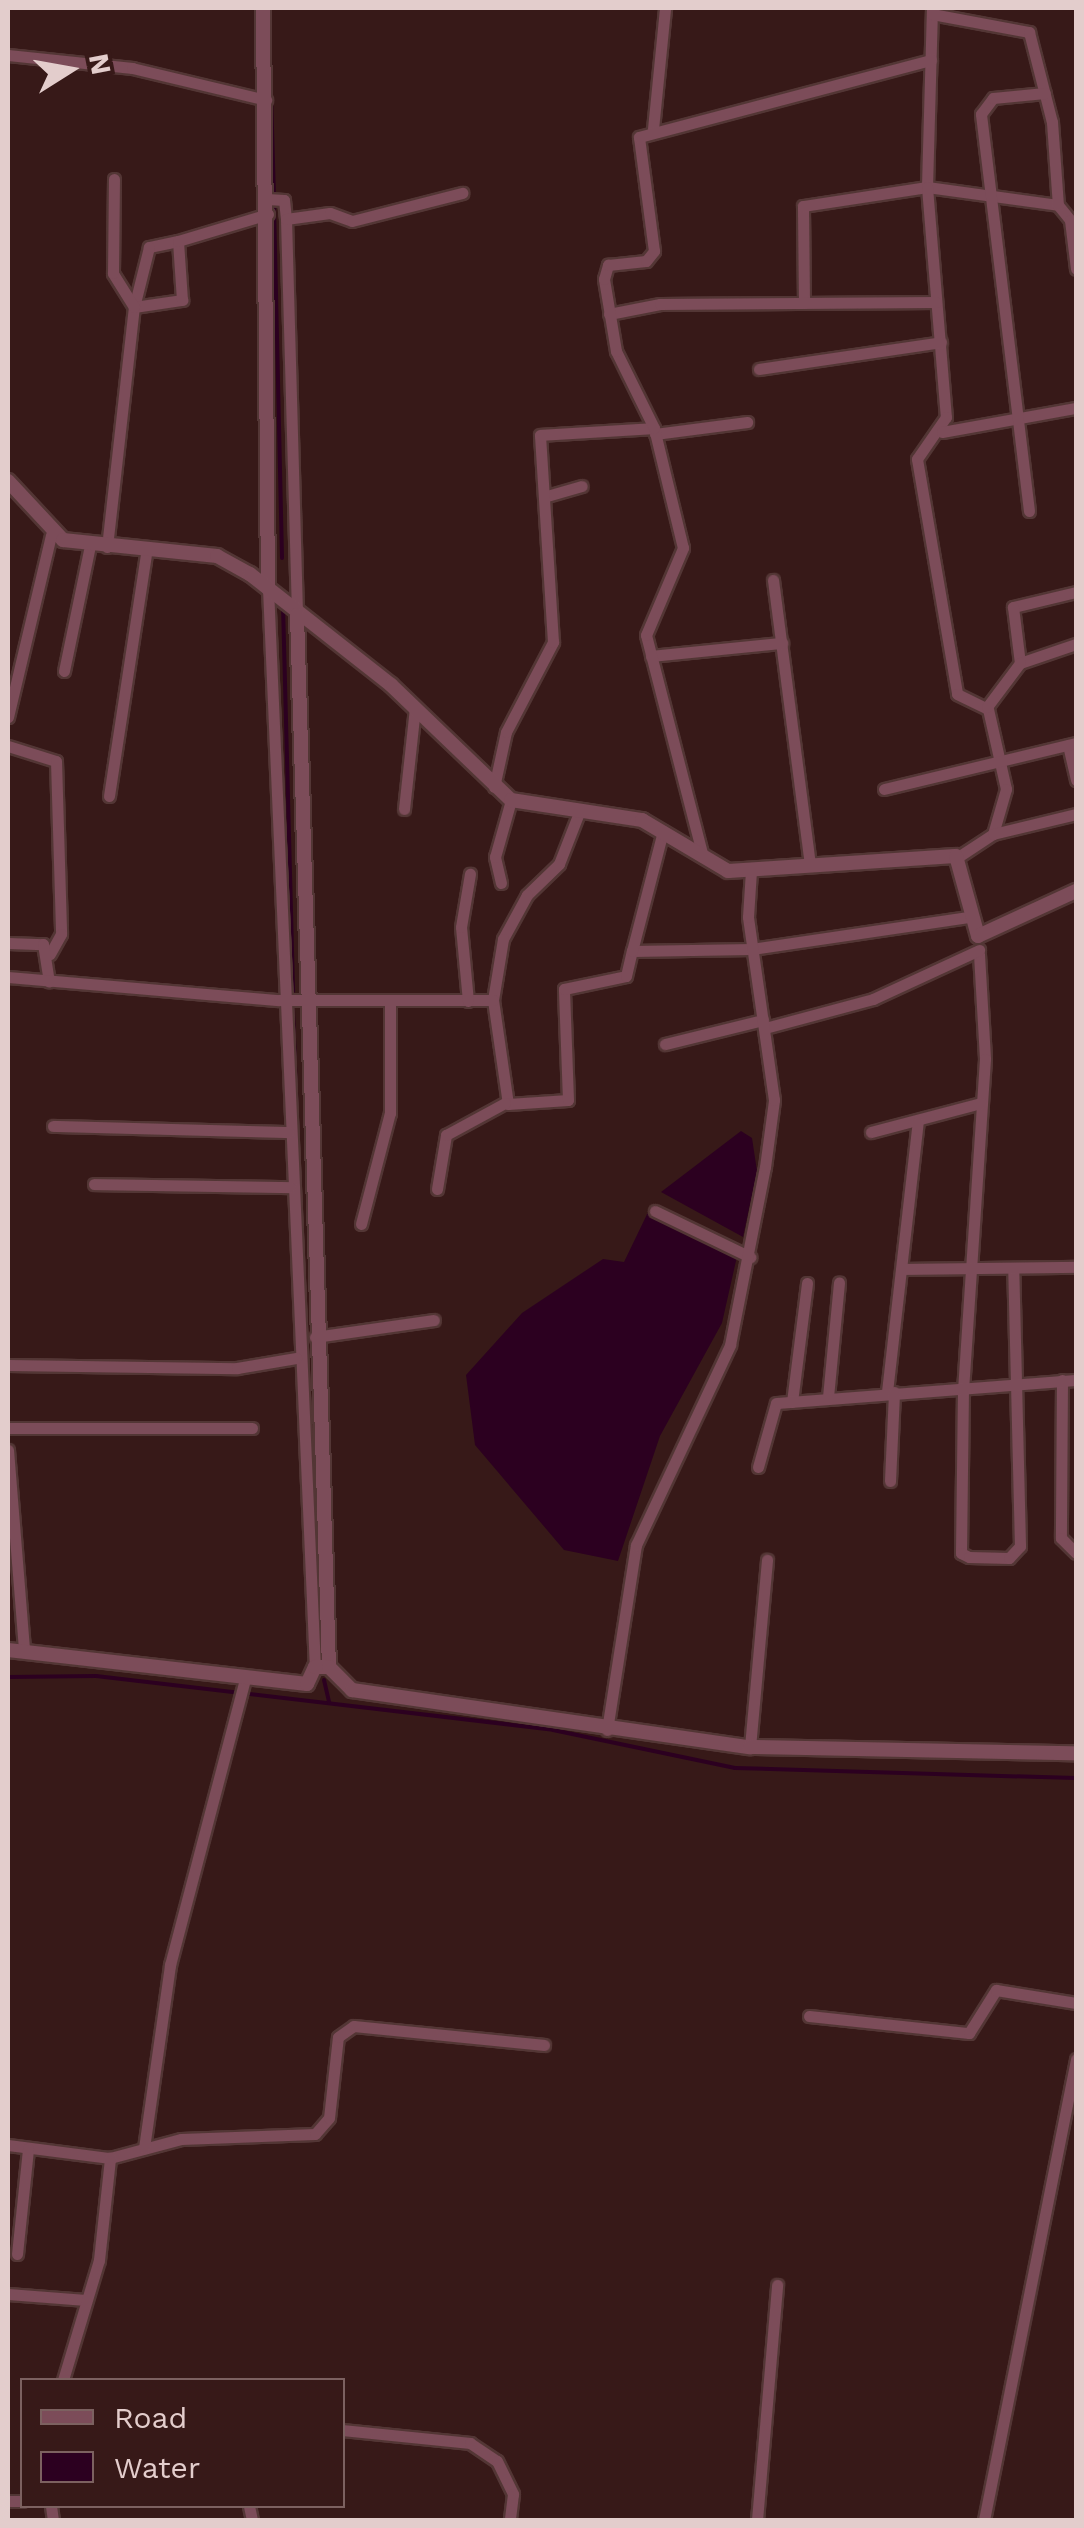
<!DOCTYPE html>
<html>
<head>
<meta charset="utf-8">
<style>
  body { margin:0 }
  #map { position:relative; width:1084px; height:2528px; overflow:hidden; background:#371918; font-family:"Work Sans",sans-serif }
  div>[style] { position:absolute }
  .water>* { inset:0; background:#2c0020 }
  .stream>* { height:4px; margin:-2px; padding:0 2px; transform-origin:2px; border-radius:2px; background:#2c0020 }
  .roads { filter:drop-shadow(2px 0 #533635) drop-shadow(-2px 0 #533635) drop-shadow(0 2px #533635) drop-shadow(0 -2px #533635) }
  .minor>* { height:11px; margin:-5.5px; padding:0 5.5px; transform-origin:5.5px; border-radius:5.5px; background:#7c4c59 }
  .tertiary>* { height:14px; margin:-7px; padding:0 7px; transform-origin:7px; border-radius:7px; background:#7c4c59 }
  span { translate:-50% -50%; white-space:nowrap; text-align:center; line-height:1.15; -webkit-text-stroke:10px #371918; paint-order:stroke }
  .frame { position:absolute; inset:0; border:10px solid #e3cdcc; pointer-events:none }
  .legend { position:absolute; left:20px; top:2378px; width:325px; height:130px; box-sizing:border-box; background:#371918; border:2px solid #7c6160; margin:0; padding:12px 18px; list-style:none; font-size:30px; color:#e3cdcc }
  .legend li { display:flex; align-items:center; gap:20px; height:50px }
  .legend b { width:50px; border:2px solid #7c6160 }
  .north { position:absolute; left:20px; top:20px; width:100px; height:100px; -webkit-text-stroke:8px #371918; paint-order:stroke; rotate:79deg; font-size:28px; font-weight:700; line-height:40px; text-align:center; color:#e3cdcc }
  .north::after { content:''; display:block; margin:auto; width:35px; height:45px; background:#e3cdcc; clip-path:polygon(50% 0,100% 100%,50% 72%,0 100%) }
</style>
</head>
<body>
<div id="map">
  <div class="water">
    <div style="clip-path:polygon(741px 1131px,752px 1138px,757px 1171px,743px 1237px,661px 1192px)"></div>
    <div style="clip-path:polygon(651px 1206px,738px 1252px,722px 1323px,660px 1436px,618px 1561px,564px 1550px,475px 1445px,466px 1375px,522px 1313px,603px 1259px,624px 1262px)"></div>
  </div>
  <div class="stream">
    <div style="left:270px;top:61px;width:135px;rotate:88.3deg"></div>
    <div style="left:274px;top:205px;width:353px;rotate:88.7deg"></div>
    <div style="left:283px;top:606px;width:385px;rotate:88.5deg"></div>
    <div style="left:293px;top:1010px;width:187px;rotate:87.9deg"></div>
    <div style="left:311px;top:1441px;width:205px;rotate:86.9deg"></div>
    <div style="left:8px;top:1677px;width:88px;rotate:-0.7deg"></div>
    <div style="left:96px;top:1676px;width:460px;rotate:6.7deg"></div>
    <div style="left:553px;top:1730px;width:186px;rotate:11.8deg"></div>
    <div style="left:735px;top:1768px;width:341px;rotate:1.7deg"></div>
    <div style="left:324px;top:1680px;width:23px;rotate:77deg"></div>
  </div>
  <div class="roads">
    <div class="minor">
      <div style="left:932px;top:8px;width:179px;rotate:91.6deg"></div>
      <div style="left:927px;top:187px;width:132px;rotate:7.8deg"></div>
      <div style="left:1058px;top:205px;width:19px;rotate:51deg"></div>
      <div style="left:1070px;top:220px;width:49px;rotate:83deg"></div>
      <div style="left:932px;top:14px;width:99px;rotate:10.5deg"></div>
      <div style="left:1029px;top:32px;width:93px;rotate:75.7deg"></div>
      <div style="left:1052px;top:122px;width:83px;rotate:85.9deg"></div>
      <div style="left:8px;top:55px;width:125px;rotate:6deg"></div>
      <div style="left:132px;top:68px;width:138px;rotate:13.4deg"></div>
      <div style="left:653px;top:129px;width:122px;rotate:-84.3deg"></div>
      <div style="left:267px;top:199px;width:17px;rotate:3deg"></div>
      <div style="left:284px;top:200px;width:19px;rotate:84deg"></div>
      <div style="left:286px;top:219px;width:396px;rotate:88.4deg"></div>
      <div style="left:286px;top:219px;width:44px;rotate:-7.8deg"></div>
      <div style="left:330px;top:213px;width:23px;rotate:20deg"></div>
      <div style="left:352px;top:221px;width:114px;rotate:-14.3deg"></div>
      <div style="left:178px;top:241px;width:30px;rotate:168deg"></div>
      <div style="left:149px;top:247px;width:62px;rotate:104deg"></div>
      <div style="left:134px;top:307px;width:49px;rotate:-8.3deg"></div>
      <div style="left:182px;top:300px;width:59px;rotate:-93.9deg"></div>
      <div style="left:178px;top:241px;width:94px;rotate:-16.7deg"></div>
      <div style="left:804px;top:303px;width:97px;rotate:-90.6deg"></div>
      <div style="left:803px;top:206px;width:125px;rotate:-8.7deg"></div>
      <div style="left:927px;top:187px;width:231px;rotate:85.3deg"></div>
      <div style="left:946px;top:417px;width:51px;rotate:124.6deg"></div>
      <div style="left:917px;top:459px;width:238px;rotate:80.3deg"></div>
      <div style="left:957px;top:694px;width:34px;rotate:26deg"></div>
      <div style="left:988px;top:709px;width:82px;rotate:77.3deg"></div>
      <div style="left:1006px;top:789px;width:47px;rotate:106.1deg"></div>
      <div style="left:993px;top:834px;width:42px;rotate:146.7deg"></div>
      <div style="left:609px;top:314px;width:52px;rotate:-11.1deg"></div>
      <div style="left:660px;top:304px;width:276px;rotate:-0.4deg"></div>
      <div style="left:759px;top:369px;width:184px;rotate:-8.4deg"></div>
      <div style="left:942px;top:432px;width:136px;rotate:-10.2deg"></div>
      <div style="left:655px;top:434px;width:93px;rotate:-7.4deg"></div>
      <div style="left:547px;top:496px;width:36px;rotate:-16deg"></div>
      <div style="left:1029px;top:511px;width:400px;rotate:-96.9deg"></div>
      <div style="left:981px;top:114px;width:20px;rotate:-53deg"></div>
      <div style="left:993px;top:98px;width:52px;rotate:-5.5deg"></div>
      <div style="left:107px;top:547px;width:242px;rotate:-83.6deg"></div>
      <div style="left:134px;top:307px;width:40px;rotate:-122deg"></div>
      <div style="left:113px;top:273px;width:94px;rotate:-89.4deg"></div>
      <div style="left:773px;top:580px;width:285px;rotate:82.6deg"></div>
      <div style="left:268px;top:588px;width:1080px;rotate:87.51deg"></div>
      <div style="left:1076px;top:592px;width:65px;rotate:166.6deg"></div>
      <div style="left:1013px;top:607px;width:56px;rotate:82.9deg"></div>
      <div style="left:1020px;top:663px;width:59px;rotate:-18.7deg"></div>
      <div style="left:651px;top:656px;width:132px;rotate:-5.7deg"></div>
      <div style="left:64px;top:671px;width:129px;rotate:-78.3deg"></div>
      <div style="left:987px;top:707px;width:55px;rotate:-53.1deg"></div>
      <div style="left:8px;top:717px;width:187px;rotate:-76.7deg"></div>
      <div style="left:1068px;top:745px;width:36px;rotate:77deg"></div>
      <div style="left:8px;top:746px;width:50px;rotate:17.4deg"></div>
      <div style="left:56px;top:761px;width:173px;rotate:88.3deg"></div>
      <div style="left:61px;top:934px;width:23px;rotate:119deg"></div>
      <div style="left:494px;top:787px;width:56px;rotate:-77.7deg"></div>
      <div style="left:506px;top:732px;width:102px;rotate:-62.4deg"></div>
      <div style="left:553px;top:642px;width:207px;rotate:-93.6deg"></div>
      <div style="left:540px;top:435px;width:114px;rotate:-3.5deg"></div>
      <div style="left:884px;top:789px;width:197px;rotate:-13.5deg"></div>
      <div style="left:109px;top:796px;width:252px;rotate:-81.3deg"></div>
      <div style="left:404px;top:809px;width:102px;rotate:-83.8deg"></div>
      <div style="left:580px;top:810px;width:58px;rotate:111.3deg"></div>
      <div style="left:559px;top:864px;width:45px;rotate:135.9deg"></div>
      <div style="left:527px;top:895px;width:50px;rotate:118.6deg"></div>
      <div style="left:503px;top:939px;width:62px;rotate:99.3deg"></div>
      <div style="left:493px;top:1000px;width:105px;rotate:81.8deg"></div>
      <div style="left:508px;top:1104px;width:60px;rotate:-3.8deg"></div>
      <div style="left:568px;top:1100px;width:111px;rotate:-92.1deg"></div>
      <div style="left:564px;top:989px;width:63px;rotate:-11.8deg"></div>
      <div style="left:626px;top:976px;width:26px;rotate:-77deg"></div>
      <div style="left:632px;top:951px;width:120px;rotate:-1deg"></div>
      <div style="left:752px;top:949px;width:220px;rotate:-8.4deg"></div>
      <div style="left:993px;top:834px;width:85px;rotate:-13.5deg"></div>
      <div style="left:702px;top:853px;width:225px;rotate:-104.4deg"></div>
      <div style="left:646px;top:635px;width:95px;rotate:-67deg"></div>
      <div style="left:683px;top:548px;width:123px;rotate:-103.6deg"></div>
      <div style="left:654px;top:428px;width:86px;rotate:-116.3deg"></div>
      <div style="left:616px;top:351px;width:73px;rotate:-99.5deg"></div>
      <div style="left:604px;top:279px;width:15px;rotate:-74deg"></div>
      <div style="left:608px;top:265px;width:38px;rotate:-6deg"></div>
      <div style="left:646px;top:261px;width:13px;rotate:-51deg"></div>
      <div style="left:654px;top:251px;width:115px;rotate:-97.5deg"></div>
      <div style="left:639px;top:137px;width:302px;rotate:-14.8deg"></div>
      <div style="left:501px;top:883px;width:27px;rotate:-103deg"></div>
      <div style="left:495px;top:857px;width:59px;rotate:-74.3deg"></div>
      <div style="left:8px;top:943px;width:35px;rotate:2deg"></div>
      <div style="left:43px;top:944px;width:38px;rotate:81deg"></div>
      <div style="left:632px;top:951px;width:124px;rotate:-75.5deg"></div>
      <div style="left:979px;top:954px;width:105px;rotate:86.7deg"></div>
      <div style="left:985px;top:1059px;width:331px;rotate:93.8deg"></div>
      <div style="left:963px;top:1389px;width:164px;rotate:90.7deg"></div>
      <div style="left:961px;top:1553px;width:9px;rotate:27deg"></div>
      <div style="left:969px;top:1557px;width:40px;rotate:1.4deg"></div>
      <div style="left:1009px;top:1558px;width:16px;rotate:-47deg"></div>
      <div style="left:1020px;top:1546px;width:278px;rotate:-91.4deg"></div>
      <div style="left:8px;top:977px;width:272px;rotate:4.9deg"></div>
      <div style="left:279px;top:1000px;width:214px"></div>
      <div style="left:468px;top:1001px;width:74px;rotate:-95.4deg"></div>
      <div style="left:461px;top:927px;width:54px;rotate:-80.4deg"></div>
      <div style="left:765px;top:1028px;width:112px;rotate:-15deg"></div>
      <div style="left:873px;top:999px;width:117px;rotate:-24.8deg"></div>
      <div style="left:665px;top:1044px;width:101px;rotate:-13.8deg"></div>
      <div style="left:53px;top:1126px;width:236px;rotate:1.5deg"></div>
      <div style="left:871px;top:1132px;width:114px;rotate:-14.8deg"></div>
      <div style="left:94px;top:1184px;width:196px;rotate:0.9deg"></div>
      <div style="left:437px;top:1189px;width:55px;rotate:-80.5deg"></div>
      <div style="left:446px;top:1135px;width:67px;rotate:-28.5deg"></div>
      <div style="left:655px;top:1211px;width:106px;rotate:25.8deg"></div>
      <div style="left:361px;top:1224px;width:115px;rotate:-75.4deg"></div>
      <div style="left:390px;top:1113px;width:109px;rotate:-90deg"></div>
      <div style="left:905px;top:1269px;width:171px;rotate:-0.7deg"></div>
      <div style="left:315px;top:1337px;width:120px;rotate:-8.1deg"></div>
      <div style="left:8px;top:1365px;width:229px;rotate:0.8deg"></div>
      <div style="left:237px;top:1368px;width:60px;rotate:-9.6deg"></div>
      <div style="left:1062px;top:1380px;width:158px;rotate:90.4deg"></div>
      <div style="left:1061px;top:1538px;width:21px;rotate:45deg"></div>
      <div style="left:887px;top:1392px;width:272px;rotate:-83.5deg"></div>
      <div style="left:828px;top:1397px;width:115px;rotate:-84.5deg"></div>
      <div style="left:792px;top:1402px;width:120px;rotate:-82.8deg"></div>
      <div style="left:8px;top:1428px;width:244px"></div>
      <div style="left:8px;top:1450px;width:200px;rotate:85.4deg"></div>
      <div style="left:758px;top:1467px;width:66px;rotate:-74.3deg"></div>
      <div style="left:776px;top:1403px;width:301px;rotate:-4.4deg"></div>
      <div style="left:890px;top:1481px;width:89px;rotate:-87.4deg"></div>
      <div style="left:607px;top:1730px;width:187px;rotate:-81.1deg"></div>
      <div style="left:636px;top:1545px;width:221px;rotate:-64.8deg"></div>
      <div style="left:730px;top:1345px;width:181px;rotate:-78.9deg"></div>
      <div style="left:765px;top:1167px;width:68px;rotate:-82.3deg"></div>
      <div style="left:774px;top:1100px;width:185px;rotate:-98.1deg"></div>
      <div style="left:748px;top:917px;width:47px;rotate:-86.3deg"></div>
      <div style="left:750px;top:1747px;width:188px;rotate:-84.8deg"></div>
      <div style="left:809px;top:2016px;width:161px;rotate:6.1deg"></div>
      <div style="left:969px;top:2033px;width:51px;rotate:-57.9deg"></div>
      <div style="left:996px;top:1990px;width:81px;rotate:9.2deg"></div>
      <div style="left:8px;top:2145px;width:103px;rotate:7.3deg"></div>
      <div style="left:110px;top:2158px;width:73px;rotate:-15deg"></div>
      <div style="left:181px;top:2139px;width:134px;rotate:-2.1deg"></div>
      <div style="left:315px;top:2134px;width:21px;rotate:-49deg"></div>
      <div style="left:329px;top:2118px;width:81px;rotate:-83.7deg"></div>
      <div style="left:338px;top:2037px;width:19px;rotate:-35deg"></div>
      <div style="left:354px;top:2026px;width:191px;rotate:5.7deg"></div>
      <div style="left:144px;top:2148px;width:185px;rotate:-81.9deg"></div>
      <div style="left:170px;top:1965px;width:299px;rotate:-75.3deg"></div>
      <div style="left:17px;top:2254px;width:106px;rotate:-84deg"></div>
      <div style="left:8px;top:2294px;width:78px;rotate:4.4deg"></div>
      <div style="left:63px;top:2380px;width:125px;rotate:-73.3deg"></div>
      <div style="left:99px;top:2260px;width:103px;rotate:-83.8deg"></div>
      <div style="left:342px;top:2430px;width:129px;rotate:5.8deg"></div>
      <div style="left:470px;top:2443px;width:32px;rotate:34deg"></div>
      <div style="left:497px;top:2461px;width:37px;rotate:64deg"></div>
      <div style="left:513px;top:2494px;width:26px;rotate:97deg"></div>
      <div style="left:8px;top:2501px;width:14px"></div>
      <div style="left:51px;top:2506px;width:14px;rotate:82deg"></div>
      <div style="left:249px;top:2506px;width:14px;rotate:78deg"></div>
      <div style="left:757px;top:2520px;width:236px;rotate:-85.1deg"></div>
      <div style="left:984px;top:2520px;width:470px;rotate:-78.7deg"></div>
    </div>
    <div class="tertiary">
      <div style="left:263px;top:8px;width:580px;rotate:89.51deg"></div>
      <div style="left:8px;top:481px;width:81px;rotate:47deg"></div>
      <div style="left:63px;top:540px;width:155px;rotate:5.9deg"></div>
      <div style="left:217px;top:556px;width:38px;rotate:29deg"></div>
      <div style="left:250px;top:574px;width:179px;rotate:38.2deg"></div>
      <div style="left:391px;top:685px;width:166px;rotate:43.8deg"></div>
      <div style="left:511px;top:800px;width:133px;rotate:8.7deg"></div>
      <div style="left:642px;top:820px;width:100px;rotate:30.7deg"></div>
      <div style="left:728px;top:871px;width:228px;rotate:-3.8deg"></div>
      <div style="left:956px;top:856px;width:83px;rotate:74.6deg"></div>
      <div style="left:978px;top:936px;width:108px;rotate:-24.7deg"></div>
      <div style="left:297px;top:615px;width:1052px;rotate:88.26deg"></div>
      <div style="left:8px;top:1650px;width:301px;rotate:6.5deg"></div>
      <div style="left:307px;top:1684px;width:19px;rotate:-65deg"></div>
      <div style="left:315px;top:1667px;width:14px"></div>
      <div style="left:329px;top:1667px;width:33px;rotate:45deg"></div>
      <div style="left:352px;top:1690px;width:402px;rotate:8.2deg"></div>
      <div style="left:750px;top:1747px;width:326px;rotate:1.1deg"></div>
    </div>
  </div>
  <div class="frame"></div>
  <ul class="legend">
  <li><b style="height:12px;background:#7c4c59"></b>Road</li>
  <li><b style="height:28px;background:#2c0020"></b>Water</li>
  </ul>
  <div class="north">N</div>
</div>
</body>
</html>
